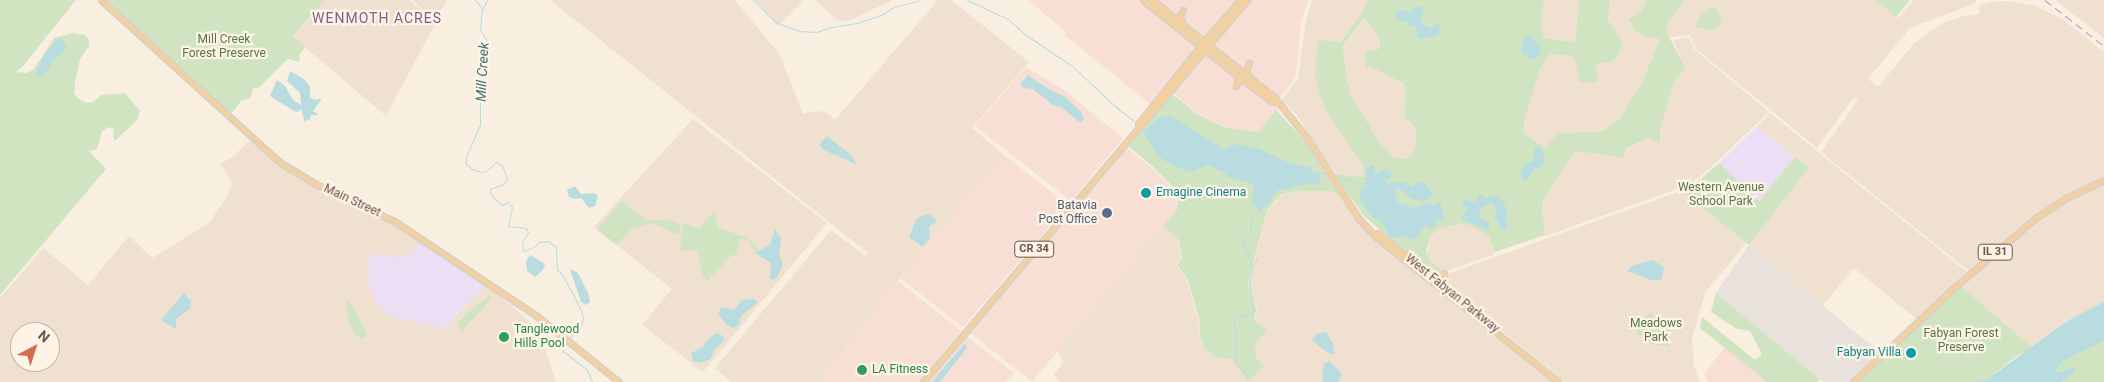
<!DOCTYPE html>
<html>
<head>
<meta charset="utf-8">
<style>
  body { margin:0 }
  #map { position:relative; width:2104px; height:382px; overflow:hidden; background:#f9efe1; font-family:Roboto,sans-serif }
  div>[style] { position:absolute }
  .residential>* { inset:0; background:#f0e0d0 }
  .commercial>* { inset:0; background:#f8dfd6 }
  .industrial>* { inset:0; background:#e8e1dc }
  .education>* { inset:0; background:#ecdef5 }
  .green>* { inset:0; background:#d1e4c2 }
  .water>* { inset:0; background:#b8dce0 }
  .stream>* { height:1px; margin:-0.5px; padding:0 0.5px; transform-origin:0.5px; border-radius:0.5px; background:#b8dce0 }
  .roads { filter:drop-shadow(1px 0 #d6d0cd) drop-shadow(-1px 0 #d6d0cd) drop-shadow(0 1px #d6d0cd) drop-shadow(0 -1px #d6d0cd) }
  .major>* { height:5px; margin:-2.5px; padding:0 2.5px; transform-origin:2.5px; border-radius:2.5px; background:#f2d0a0 }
  .rail>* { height:1px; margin-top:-0.5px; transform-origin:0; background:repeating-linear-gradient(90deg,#b1a2c0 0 8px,transparent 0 13px) }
  .dots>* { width:14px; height:14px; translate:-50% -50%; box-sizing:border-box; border:2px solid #fdf3e6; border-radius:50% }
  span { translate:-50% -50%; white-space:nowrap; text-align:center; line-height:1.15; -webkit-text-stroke:4.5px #fdf3e6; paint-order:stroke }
  .shield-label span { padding:1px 4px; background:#fdf3e6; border:1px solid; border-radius:4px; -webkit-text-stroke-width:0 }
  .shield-label { font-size:11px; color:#6d564b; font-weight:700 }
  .park-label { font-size:12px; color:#577847 }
  .culture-label { font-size:12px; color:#0d838f }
  .left { translate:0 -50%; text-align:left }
  .right { translate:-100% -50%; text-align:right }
  .street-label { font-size:12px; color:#6d564b }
  .service-label { font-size:12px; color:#4e5e75 }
  .leisure-label { font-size:12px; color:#27864d }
  .neighbourhood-label { font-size:14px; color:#7a638a; letter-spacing:1px }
  .water-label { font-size:14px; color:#447278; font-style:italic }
  .north { position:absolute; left:10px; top:322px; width:50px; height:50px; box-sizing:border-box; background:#fdf3e6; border:1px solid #c3b4a8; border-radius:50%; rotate:40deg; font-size:14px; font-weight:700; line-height:20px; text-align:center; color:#6d564b }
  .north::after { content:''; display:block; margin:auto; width:18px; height:22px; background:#d76a52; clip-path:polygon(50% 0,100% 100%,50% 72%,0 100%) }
</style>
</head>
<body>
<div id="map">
  <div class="residential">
    <div style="clip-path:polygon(325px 0,409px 0,436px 22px,386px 116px,293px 37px)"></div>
    <div style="clip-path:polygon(412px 0,447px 0,436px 21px)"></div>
    <div style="clip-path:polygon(550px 0,735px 0,780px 55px,803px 114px,818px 111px,827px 113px,835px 120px,938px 0,951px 0,1029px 62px,972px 128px,1003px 154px,900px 278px,818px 382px,731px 382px,715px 368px,831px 230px,865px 256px,868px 253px)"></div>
    <div style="clip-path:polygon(755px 0,804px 0,778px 26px)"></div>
    <div style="clip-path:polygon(815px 0,893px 0,848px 21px,837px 20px)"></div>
    <div style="clip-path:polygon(1312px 0,1367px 0,1360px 16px,1340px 42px,1321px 98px,1331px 117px,1363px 165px,1365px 177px,1336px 174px,1296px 114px,1282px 100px,1298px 78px,1306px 21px)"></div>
    <div style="clip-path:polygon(1544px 0,1579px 0,1575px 42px,1544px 38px,1541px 24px)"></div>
    <div style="clip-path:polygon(1610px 0,1647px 0,1640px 13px,1628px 19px,1661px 39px,1643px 80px,1620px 119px,1603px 131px,1558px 133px,1545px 148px,1524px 133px,1524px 121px,1540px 70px,1550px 54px,1573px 56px,1576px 62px,1596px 63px,1611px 62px,1617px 58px,1623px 42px,1608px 20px)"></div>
    <div style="clip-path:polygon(1685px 0,1875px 0,1898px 18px,1914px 0,1976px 0,1976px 3px,1910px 28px,1868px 79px,1878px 87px,1914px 43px,1943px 23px,1964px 16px,1979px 14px,1979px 5px,1991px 2px,2006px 1px,2035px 6px,2062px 19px,2104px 52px,2104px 179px,2056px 202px,1970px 272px,1821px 152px,1858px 100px,1854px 97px,1817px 148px,1695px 48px,1690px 35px,1669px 37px,1668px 35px,1667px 24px)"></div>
    <div style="clip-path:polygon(2055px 0,2104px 0,2104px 38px)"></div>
    <div style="clip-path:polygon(1364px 18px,1372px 27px,1380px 41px,1379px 49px,1370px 67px,1403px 83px,1406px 89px,1404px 117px,1416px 129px,1415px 149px,1405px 159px,1394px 157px,1380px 143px,1351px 95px,1346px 76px,1343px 45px)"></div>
    <div style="clip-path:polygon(1689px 37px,1694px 49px,1769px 112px,1707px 171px,1688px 185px,1546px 236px,1542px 220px,1544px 198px,1575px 151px,1622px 158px,1626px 150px,1647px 138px,1660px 143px,1660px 130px,1674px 81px,1686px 68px,1673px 40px)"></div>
    <div style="clip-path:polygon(1770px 113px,1968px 273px,1918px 320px,1854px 268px,1823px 305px,1749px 245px,1809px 168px,1757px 126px)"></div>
    <div style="clip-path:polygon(693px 119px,827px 223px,703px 372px,642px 325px,672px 289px,594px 227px)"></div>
    <div style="clip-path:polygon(evenodd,253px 138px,281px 163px,368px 209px,423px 242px,369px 286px,376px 302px,386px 312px,394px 317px,451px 320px,487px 284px,539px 330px,556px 382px,0 382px,0 298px,43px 248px,88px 285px,129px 236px,152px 258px,209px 223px,226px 198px,233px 183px,220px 164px,231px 158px,253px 138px,20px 332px,50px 332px,50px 362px,20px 362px,20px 332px)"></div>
    <div style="clip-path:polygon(2104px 181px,2104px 302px,2069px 320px,2033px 348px,1959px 284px,2055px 205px)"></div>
    <div style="clip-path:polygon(1295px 191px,1331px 191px,1341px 198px,1358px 221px,1554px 382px,1060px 382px,1057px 379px,1054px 375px,1063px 363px,1058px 351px,1163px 226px,1179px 240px,1181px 258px,1176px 265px,1186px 278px,1198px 318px,1199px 337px,1205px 350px,1216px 357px,1234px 360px,1239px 320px,1254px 321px,1257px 310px,1249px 283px,1267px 212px,1280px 196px)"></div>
    <div style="clip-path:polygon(1681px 191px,1746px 243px,1705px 293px,1692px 338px,1694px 366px,1700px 382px,1565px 382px,1436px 278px)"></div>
    <div style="clip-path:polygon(1461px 224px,1470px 225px,1489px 237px,1495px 254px,1433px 276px,1430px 273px,1441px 270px,1434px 265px,1427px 256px,1430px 236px,1438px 229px)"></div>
  </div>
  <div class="commercial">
    <div style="clip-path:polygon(1028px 0,1141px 0,1198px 46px,1150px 104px,1064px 35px,1066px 32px)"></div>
    <div style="clip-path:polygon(1155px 0,1237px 0,1204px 38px)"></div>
    <div style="clip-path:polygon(1251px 0,1308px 0,1301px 23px,1296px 73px,1293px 81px,1279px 99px,1213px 45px)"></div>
    <div style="clip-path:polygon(1207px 52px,1278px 108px,1258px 132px,1226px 128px,1199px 114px,1173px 93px)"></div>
    <div style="clip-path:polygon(1026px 67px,1064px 90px,1123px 138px,1071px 201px,975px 126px)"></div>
    <div style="clip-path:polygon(1126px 147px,1151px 167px,1175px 191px,1178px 208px,1032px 382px,969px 332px)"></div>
    <div style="clip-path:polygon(1003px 154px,1068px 205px,963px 327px,900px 278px)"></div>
    <div style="clip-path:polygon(898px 281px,961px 331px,920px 382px,818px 382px)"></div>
    <div style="clip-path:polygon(966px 336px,1014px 373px,1005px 382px,926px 382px)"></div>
    <div style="clip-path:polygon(1725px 347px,1767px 382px,1708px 382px,1704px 373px)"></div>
  </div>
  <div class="industrial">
    <div style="clip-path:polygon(1749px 245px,1882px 354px,1850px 382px,1824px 382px,1716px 293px)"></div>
  </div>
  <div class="education">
    <div style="clip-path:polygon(1757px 126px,1795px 157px,1734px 233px,1681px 191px,1704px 178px)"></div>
    <div style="clip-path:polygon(423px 242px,487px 284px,479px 294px,456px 313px,447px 329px,394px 317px,386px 312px,376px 302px,369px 286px,369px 254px,403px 258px)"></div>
  </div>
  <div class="green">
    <div style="clip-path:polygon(0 0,76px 0,23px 66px,16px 72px,27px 73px,34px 69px,54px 38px,73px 33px,85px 35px,89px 40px,89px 46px,80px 59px,75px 83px,74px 93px,78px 99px,87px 103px,93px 102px,101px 95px,125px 93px,140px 111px,137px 120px,115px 141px,113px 137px,114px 129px,109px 127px,102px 131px,97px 149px,89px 151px,106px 169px,0 295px)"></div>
    <div style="clip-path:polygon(103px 0,325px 0,293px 36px,305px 47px,300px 54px,299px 62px,288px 59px,258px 89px,254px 87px,250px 98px,241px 101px,230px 115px)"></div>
    <div style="clip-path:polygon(evenodd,1367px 0,1544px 0,1541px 24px,1544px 38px,1575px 42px,1579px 0,1610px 0,1608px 20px,1623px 42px,1617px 58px,1611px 62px,1596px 64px,1598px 82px,1579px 83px,1576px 62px,1572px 56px,1550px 54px,1540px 70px,1524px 121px,1524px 133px,1545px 148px,1558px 133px,1603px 131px,1620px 119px,1643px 80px,1660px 39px,1644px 37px,1635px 30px,1628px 19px,1640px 13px,1647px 0,1685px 0,1667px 24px,1668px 35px,1686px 68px,1674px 81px,1660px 130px,1660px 143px,1647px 138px,1626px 149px,1623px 158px,1575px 151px,1544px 198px,1542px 210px,1545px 235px,1495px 252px,1489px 237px,1470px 225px,1461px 224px,1438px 229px,1430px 237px,1426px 252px,1431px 262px,1442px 270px,1430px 273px,1364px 216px,1334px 174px,1365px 177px,1363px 165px,1326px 111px,1321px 98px,1315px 76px,1318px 40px,1340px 42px,1360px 16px,1367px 0,1364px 18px,1372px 27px,1380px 41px,1379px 49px,1366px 52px,1366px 68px,1370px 67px,1403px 83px,1406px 89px,1404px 117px,1416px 129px,1415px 149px,1405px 159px,1394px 157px,1380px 143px,1351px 95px,1346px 76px,1343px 45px,1364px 18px)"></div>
    <div style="clip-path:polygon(1875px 0,1910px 0,1896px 17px)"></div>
    <div style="clip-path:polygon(1714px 6px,1721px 18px,1721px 24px,1714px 31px,1694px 27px,1702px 14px)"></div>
    <div style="clip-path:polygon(1172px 94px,1199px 115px,1226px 128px,1258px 132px,1276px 110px,1305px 141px,1341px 198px,1332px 191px,1295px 191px,1280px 195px,1267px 211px,1248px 283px,1256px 310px,1254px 321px,1267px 330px,1256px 343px,1255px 351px,1256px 357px,1264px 367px,1248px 381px,1234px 360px,1216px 357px,1205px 350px,1200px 337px,1199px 318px,1187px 278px,1177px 265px,1182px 258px,1179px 240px,1163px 226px,1178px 208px,1177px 191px,1152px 166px,1127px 145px)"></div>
    <div style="clip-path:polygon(1795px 157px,1809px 168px,1749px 245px,1681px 191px,1694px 185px,1719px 163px,1759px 201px)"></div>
    <div style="clip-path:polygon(621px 201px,650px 221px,666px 219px,681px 224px,679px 235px,652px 223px,631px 229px,617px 245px,597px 230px)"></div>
    <div style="clip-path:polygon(715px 212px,718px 228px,748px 238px,760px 250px,755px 253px,748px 240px,740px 239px,736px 256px,729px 254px,730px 257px,707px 281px,703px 276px,697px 250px,680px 251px,681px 238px,684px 223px,700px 229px,704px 222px)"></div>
    <div style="clip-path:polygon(1959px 284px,2033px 348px,2018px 355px,1986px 380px,1979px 382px,1857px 382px)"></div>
    <div style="clip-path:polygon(1716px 293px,1820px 379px,1817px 382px,1767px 382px,1700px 328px,1702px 317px,1755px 360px,1762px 354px,1750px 331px,1737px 329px,1711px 312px)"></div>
    <div style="clip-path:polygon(490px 295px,491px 298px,485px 306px,461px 332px,458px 324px,465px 314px)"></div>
    <div style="clip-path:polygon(349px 299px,366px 332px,367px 336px,363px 339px,356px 336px,349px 323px,346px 302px)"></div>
    <div style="clip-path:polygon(1648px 313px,1671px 324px,1670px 347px,1651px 344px,1635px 331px)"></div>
    <div style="clip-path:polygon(2104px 341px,2104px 382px,2062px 382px,2075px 371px,2074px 367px,2059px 372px,2056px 370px,2065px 360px)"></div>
  </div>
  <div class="water">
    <div style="clip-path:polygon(1415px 7px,1420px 6px,1424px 10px,1420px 19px,1424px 25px,1432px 28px,1437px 24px,1440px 25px,1439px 35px,1418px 39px,1416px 27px,1411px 25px,1409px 27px,1408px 22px,1399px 20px,1395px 15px,1399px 10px,1412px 12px)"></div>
    <div style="clip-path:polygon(1527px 36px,1532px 37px,1541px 47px,1538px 57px,1532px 60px,1521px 52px,1522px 43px)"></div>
    <div style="clip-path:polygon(59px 37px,67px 47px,62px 54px,52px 61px,50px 67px,41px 77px,37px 77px,35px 75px,45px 54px)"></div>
    <div style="clip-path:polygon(290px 71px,304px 79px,310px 87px,310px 98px,317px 100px,320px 98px,321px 100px,313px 111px,319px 115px,311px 115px,310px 121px,307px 119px,305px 123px,301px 109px,298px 112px,294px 111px,270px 96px,277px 80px,285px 86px,293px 100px,301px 105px,300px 93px,287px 81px)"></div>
    <div style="clip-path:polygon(1028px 75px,1050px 90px,1064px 96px,1081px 112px,1084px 118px,1082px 122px,1078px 121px,1061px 107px,1054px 106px,1033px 89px,1024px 88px,1020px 84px)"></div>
    <div style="clip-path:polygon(1171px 116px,1224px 149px,1233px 144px,1259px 149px,1292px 164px,1309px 167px,1313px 172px,1319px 173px,1320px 185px,1310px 183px,1276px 191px,1270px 202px,1260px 212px,1251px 201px,1255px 187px,1247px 182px,1227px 177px,1225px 173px,1208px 165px,1189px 172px,1184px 170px,1163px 160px,1157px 154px,1143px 131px,1160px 117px)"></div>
    <div style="clip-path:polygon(827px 136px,852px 156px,857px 165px,824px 150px,819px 145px)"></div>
    <div style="clip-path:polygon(1535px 147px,1540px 148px,1544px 154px,1543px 165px,1532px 171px,1528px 179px,1523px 181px,1520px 173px,1526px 163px,1533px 161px)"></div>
    <div style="clip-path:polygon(1372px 165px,1375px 168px,1375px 174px,1384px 169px,1390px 171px,1393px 177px,1385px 181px,1387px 184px,1403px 182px,1413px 187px,1416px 182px,1423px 182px,1432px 192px,1434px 195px,1431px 197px,1427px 200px,1413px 199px,1398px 188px,1394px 190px,1398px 203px,1414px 208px,1428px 203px,1433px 205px,1440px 202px,1445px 219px,1437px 219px,1435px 226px,1431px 229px,1426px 225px,1414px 240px,1404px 236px,1392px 238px,1389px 236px,1381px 221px,1371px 216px,1360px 200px,1360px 191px,1366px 187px,1365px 182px,1367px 177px,1365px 170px)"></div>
    <div style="clip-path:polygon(575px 186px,581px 194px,593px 193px,598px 195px,595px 206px,589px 208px,581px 198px,573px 199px,569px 197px,567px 190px)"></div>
    <div style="clip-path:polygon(1480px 194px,1484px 198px,1495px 195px,1504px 202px,1507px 213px,1505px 220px,1508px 225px,1505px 230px,1500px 229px,1498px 221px,1494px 219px,1497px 210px,1492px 203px,1481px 208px,1478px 217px,1490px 224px,1488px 230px,1461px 219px,1467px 209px,1462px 203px,1463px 200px,1475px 202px)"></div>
    <div style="clip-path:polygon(929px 214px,936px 219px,936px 222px,929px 227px,930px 238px,923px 246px,921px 246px,909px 237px,917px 218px)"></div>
    <div style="clip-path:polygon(775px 229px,781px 238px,779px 254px,783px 265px,777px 277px,773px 280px,770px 279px,771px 263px,755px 253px,770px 245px)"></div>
    <div style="clip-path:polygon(530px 255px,545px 264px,543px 270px,535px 277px,527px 271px,526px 261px)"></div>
    <div style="clip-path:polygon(1652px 260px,1664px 267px,1661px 280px,1651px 280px,1627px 271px,1632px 266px)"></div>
    <div style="clip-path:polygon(570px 269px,578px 273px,589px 295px,590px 302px,586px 305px,581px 302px)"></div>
    <div style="clip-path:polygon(184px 293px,191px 301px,190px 309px,176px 319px,176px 329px,161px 320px)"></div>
    <div style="clip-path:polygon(754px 299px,757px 301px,757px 303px,742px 315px,738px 326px,733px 328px,727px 325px,718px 314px,721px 307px,734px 310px,742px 300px)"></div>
    <div style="clip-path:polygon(2104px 302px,2104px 341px,2065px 360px,2056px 370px,2060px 372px,2074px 367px,2076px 371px,2062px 382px,1972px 382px,1986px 380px,2069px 320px)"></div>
    <div style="clip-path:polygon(1326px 332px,1333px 344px,1335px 355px,1328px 353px,1312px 340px,1316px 334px)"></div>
    <div style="clip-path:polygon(716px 333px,723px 336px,724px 341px,714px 350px,711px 359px,700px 363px,693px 361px,691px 353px,703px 347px,705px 342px)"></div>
    <div style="clip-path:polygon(964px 344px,967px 345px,967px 348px,940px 382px,932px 382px)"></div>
    <div style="clip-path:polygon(1329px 361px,1342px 374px,1338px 382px,1322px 382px,1324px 364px)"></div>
  </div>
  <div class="stream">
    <div style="left:475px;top:0;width:11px;rotate:52deg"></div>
    <div style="left:482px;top:9px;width:20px;rotate:96deg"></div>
    <div style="left:480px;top:29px;width:14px;rotate:60deg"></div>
    <div style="left:487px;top:41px;width:23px;rotate:108deg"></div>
    <div style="left:480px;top:63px;width:62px;rotate:90deg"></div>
    <div style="left:480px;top:125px;width:34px;rotate:114deg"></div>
    <div style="left:466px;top:156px;width:8px;rotate:90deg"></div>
    <div style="left:466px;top:164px;width:8px;rotate:40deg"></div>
    <div style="left:472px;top:169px;width:10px;rotate:17deg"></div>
    <div style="left:482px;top:172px;width:4px;rotate:-14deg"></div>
    <div style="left:486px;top:171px;width:13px;rotate:-42deg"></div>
    <div style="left:496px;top:162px;width:7px;rotate:27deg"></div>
    <div style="left:502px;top:165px;width:15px;rotate:70deg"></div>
    <div style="left:507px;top:179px;width:6px;rotate:129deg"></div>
    <div style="left:503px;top:184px;width:14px;rotate:159deg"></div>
    <div style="left:490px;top:189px;width:4px;rotate:90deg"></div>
    <div style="left:490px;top:193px;width:13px;rotate:48deg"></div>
    <div style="left:499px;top:203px;width:4px;rotate:27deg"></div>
    <div style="left:503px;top:205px;width:6px;rotate:-31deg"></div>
    <div style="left:508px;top:202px;width:6px;rotate:51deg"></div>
    <div style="left:512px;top:207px;width:19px;rotate:102deg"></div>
    <div style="left:508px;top:226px;width:18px;rotate:6deg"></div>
    <div style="left:526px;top:228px;width:4px;rotate:63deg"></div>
    <div style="left:528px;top:232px;width:13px;rotate:119deg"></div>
    <div style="left:522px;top:243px;width:8px;rotate:83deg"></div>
    <div style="left:523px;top:251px;width:12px;rotate:-20deg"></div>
    <div style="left:534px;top:247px;width:7px;rotate:-45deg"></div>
    <div style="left:539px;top:242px;width:9px;rotate:-6deg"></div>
    <div style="left:548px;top:241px;width:10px;rotate:37deg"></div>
    <div style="left:556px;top:247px;width:23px;rotate:88deg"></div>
    <div style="left:557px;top:270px;width:6px;rotate:39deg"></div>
    <div style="left:562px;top:274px;width:41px;rotate:62.2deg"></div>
    <div style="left:581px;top:310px;width:9px;rotate:77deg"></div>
    <div style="left:583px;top:319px;width:11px;rotate:112deg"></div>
    <div style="left:579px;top:329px;width:13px;rotate:138deg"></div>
    <div style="left:753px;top:0;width:31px;rotate:45deg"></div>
    <div style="left:775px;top:22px;width:27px;rotate:20deg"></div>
    <div style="left:800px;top:31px;width:16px;rotate:4deg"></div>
    <div style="left:816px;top:32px;width:16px;rotate:-18deg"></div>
    <div style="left:831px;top:27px;width:26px;rotate:-9deg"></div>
    <div style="left:857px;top:23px;width:25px;rotate:-18deg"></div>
    <div style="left:881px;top:15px;width:15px;rotate:-32deg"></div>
    <div style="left:894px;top:7px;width:27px;rotate:-15deg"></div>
    <div style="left:967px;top:0;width:45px;rotate:24.9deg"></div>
    <div style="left:1008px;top:19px;width:24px;rotate:42deg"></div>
    <div style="left:1026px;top:35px;width:55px;rotate:34deg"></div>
    <div style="left:1072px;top:66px;width:60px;rotate:43deg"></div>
    <div style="left:1116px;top:107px;width:24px;rotate:38deg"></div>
    <div style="left:483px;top:8px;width:9px;rotate:-63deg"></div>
    <div style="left:1142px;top:128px;width:2px;rotate:27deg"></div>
    <div style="left:1319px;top:173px;width:7px"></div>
    <div style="left:1337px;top:176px;width:29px;rotate:16deg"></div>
    <div style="left:1252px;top:266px;width:24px;rotate:-112deg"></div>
    <div style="left:1243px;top:244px;width:14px;rotate:-60deg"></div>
    <div style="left:1250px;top:232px;width:12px;rotate:-85deg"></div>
    <div style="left:1251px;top:220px;width:11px;rotate:-63deg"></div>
    <div style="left:566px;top:341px;width:10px;rotate:107deg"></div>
    <div style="left:563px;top:351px;width:31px;rotate:38deg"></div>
    <div style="left:587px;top:370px;width:13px;rotate:67deg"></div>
    <div style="left:1249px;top:378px;width:22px;rotate:-133deg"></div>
    <div style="left:1234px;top:362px;width:8px;rotate:-76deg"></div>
    <div style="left:1236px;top:354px;width:31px;rotate:-94deg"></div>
    <div style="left:1234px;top:323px;width:4px;rotate:-76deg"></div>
    <div style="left:1235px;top:319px;width:22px;rotate:-24deg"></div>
    <div style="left:1255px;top:310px;width:28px;rotate:-103deg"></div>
    <div style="left:1249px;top:283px;width:16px;rotate:-79deg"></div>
    <div style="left:1252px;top:267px;width:10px;rotate:-61deg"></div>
  </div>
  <div class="roads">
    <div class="major">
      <div style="left:101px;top:0;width:243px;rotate:42.2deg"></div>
      <div style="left:281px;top:163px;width:41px;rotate:31deg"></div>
      <div style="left:316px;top:184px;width:86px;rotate:25.4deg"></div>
      <div style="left:394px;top:221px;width:172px;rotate:33.6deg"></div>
      <div style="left:537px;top:316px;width:105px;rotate:38.8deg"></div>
      <div style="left:1143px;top:0;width:124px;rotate:38.8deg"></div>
      <div style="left:1240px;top:78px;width:39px;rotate:36deg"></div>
      <div style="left:1272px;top:101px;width:5px;rotate:11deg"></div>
      <div style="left:1152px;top:0;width:157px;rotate:38.5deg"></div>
      <div style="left:1275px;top:98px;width:53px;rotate:51.2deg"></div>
      <div style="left:1308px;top:139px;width:95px;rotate:57.5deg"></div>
      <div style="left:1359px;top:219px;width:25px;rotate:47deg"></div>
      <div style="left:1376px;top:237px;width:233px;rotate:38.5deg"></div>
      <div style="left:1182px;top:21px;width:5px;rotate:-127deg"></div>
      <div style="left:1179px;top:17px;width:8px;rotate:-60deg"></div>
      <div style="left:1248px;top:75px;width:5px;rotate:-112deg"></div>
      <div style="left:1246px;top:70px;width:8px;rotate:-67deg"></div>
      <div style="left:1236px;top:86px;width:6px;rotate:-72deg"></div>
      <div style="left:1238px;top:80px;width:4px;rotate:-117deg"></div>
      <div style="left:1138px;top:124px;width:101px;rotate:-51.4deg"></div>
      <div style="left:1201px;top:45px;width:60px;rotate:-49.1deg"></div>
      <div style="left:1378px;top:233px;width:151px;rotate:38.8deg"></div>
      <div style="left:1441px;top:284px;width:6px;rotate:-108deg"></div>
      <div style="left:1439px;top:278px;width:7px;rotate:-45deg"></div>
      <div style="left:923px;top:382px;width:501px;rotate:-49.7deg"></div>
      <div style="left:1853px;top:382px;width:142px;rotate:-43deg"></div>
      <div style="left:1957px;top:285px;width:105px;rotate:-40.4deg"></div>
      <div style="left:2037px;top:217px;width:35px;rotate:-33deg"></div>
      <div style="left:2066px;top:198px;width:42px;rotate:-25.3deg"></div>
    </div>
  </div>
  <div class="rail">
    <div style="left:2045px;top:0;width:75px;rotate:37.9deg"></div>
  </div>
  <div class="dots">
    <div style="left:1146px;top:193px;background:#0f9aa8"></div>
    <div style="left:1107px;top:213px;background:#5c6f8a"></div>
    <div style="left:504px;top:337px;background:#2e9e5b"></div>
    <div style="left:1911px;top:353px;background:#0f9aa8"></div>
    <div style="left:862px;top:370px;background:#2e9e5b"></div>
  </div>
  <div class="shield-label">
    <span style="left:1034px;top:249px">CR 34</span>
    <span style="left:1995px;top:252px">IL 31</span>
  </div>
  <div class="park-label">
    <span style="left:224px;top:47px">Mill Creek<br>Forest Preserve</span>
    <span style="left:1721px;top:195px">Western Avenue<br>School Park</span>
    <span style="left:1656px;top:331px">Meadows<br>Park</span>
    <span style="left:1961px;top:341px">Fabyan Forest<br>Preserve</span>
  </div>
  <div class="culture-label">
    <span class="left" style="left:1156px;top:193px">Emagine Cinema</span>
    <span class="right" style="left:1901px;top:353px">Fabyan Villa</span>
  </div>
  <div class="street-label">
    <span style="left:352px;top:201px;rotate:25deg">Main Street</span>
    <span style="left:1452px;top:294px;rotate:39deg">West Fabyan Parkway</span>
  </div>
  <div class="service-label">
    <span class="right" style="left:1097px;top:213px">Batavia<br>Post Office</span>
  </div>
  <div class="leisure-label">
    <span class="left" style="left:514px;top:337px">Tanglewood<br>Hills Pool</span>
    <span class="left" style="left:872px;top:370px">LA Fitness</span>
  </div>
  <div class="neighbourhood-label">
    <span style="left:377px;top:18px">WENMOTH ACRES</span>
  </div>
  <div class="water-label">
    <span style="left:482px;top:72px;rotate:-87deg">Mill Creek</span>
  </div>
  <div class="north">N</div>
</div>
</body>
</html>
